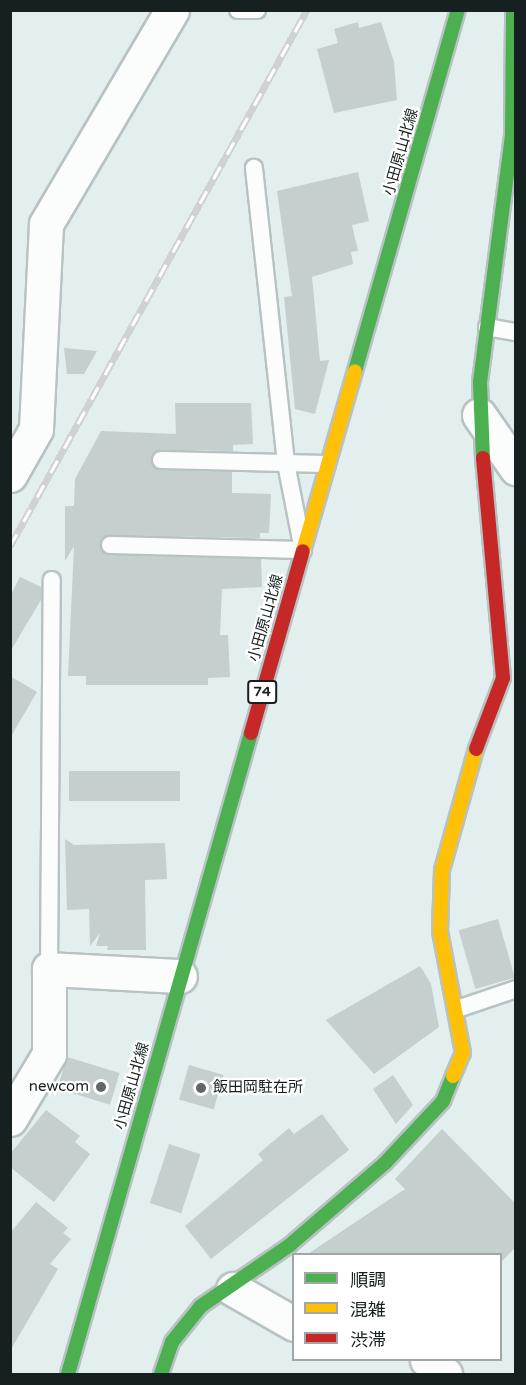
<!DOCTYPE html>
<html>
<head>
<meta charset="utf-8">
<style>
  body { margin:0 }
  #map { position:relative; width:526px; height:1385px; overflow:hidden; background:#e2efee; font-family:"Varela Round","Noto Sans JP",sans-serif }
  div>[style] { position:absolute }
  .building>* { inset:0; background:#c4cfce; transform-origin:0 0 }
  .roads { filter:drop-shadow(2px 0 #b8c2c2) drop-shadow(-2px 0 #b8c2c2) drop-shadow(0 2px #b8c2c2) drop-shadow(0 -2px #b8c2c2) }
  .lane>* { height:16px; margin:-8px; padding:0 8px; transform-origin:8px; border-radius:8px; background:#fbfdfc }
  .street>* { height:33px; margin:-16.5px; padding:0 16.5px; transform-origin:16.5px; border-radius:16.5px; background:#fbfdfc }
  .fast>* { height:14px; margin:-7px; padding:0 7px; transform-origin:7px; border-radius:7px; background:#4caf50 }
  .slow>* { height:14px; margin:-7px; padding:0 7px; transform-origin:7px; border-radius:7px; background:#ffc107 }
  .jam>* { height:14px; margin:-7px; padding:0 7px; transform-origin:7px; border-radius:7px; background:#c62828 }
  .rail>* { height:7px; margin-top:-3.5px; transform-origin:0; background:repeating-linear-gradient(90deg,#fff 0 14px,#ced2d2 0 28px); box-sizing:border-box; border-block:2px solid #ced2d2 }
  .dots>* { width:16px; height:16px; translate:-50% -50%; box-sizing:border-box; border:3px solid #fff; border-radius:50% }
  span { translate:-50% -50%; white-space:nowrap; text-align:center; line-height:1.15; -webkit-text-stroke:4.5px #fff; paint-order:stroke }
  .shield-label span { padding:2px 4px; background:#fff; border:2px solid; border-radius:4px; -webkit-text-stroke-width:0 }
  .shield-label { font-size:14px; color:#172020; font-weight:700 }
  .street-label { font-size:15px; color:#172020 }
  .poi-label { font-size:15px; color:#172020 }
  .right { translate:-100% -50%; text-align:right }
  .left { translate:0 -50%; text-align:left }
  .frame { position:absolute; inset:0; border:12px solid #172020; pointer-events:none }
  .legend { position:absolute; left:292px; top:1253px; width:210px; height:108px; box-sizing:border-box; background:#fff; border:2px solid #a2a6a6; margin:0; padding:8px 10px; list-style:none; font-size:18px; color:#172020 }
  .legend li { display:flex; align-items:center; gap:12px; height:30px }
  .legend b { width:30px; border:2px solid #a2a6a6 }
</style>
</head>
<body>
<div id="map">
  <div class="building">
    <div style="clip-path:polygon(358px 22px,359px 28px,381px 22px,394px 62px,397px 100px,334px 113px,317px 49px,338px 43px,334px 29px)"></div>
    <div style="clip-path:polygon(358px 172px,369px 221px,352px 225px,358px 251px,351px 252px,353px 264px,312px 277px,320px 361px,329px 360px,315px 414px,295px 409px,284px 297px,292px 296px,277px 191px)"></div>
    <div style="clip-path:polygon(64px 348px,97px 351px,84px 374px,67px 374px)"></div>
    <div style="clip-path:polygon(175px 403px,251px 403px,253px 444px,233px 445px,233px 451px,161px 450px,151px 460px,161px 470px,232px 472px,232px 493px,271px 494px,269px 533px,260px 533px,260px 538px,110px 535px,101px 539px,101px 549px,110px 555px,261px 559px,262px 587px,222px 589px,220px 635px,228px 635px,230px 677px,208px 678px,208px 685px,86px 685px,86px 676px,68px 676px,74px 546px,65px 561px,65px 506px,74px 506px,75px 479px,101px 431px,176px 434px)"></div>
    <div style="clip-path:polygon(20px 577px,41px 587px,41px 600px,10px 652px,10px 596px)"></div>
    <div style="clip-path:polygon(10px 676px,37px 692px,10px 738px)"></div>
    <div style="left:69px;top:771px;width:111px;height:30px"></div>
    <div style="clip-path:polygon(65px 839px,74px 845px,165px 843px,167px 879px,145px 880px,146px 950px,107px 950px,108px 946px,96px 946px,100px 933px,90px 946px,89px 909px,67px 910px)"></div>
    <div style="left:498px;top:919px;width:61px;height:41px;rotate:74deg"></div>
    <div style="clip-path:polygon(420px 966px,431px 984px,439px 1027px,374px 1074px,326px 1020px)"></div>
    <div style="left:67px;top:1057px;width:55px;height:33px;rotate:17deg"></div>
    <div style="left:189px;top:1065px;width:36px;height:36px;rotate:16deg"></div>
    <div style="clip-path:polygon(393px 1075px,413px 1105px,396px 1124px,373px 1089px)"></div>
    <div style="clip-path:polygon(46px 1110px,80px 1136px,75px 1142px,90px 1154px,54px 1202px,10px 1167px,10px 1154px)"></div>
    <div style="clip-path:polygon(322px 1114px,349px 1150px,211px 1259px,185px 1226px,263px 1160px,258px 1154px,289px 1128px,294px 1134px)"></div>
    <div style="clip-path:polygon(442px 1129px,516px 1204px,516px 1247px,502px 1261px,501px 1254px,308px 1254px,405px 1189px,395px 1179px)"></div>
    <div style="left:169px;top:1144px;width:33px;height:62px;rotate:18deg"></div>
    <div style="clip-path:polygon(36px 1202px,68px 1228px,63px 1233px,71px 1239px,50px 1264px,58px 1269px,10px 1351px,10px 1233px)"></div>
  </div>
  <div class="roads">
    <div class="lane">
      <div style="left:238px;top:10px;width:19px"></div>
      <div style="left:487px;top:327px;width:29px;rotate:10deg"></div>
      <div style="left:161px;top:460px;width:166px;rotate:1.4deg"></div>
      <div style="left:110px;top:545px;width:193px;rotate:1.5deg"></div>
      <div style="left:303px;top:550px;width:89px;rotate:-101.1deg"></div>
      <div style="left:286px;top:463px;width:297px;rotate:-96.2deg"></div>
      <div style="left:49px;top:969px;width:389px;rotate:-89.6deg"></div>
      <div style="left:457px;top:1009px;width:62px;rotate:-18.7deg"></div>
    </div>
    <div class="street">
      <div style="left:479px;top:415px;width:65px;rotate:55.1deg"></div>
      <div style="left:10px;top:475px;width:53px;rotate:-60.5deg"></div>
      <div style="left:36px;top:429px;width:205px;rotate:-87.2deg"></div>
      <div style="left:46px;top:224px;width:248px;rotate:-59.5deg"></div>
      <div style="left:10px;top:1119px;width:76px;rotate:-59deg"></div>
      <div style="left:49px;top:1054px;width:85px;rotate:-90deg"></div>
      <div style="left:49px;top:969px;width:131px;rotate:3.1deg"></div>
      <div style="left:233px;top:1289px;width:70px;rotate:29.8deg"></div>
      <div style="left:427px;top:1360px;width:23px;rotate:38deg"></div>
    </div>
    <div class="fast">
      <div style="left:355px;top:371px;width:375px;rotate:-74.1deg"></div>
      <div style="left:483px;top:458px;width:76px;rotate:-92.3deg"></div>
      <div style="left:480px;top:382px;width:248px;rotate:-82.6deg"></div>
      <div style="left:512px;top:136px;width:126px;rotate:-89.5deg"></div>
      <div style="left:68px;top:1374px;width:667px;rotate:-74.07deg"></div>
      <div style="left:161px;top:1374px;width:34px;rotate:-71deg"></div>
      <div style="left:172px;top:1342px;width:46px;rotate:-51.1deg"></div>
      <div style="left:201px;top:1306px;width:108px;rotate:-34.4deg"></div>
      <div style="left:290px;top:1245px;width:125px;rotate:-40.8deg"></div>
      <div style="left:385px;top:1163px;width:85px;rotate:-46.9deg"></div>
      <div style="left:443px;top:1101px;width:27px;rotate:-68deg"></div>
    </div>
    <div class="slow">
      <div style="left:303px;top:551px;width:187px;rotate:-73.9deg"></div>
      <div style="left:453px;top:1076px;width:25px;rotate:-67deg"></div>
      <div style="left:463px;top:1053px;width:124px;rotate:-100.7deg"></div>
      <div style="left:440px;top:931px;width:61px;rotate:-88.1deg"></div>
      <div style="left:442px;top:870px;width:126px;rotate:-74.3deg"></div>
    </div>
    <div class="jam">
      <div style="left:251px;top:733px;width:189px;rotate:-74.1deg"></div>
      <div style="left:476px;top:749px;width:76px;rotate:-69.2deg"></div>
      <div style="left:503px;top:678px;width:221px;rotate:-95.2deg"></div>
    </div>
  </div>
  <div class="rail">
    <div style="left:10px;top:546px;width:613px;rotate:-61.01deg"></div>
  </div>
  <div class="dots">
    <div style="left:101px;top:1087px;background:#5e6868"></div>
    <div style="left:201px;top:1088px;background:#5e6868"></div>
  </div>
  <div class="shield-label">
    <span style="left:262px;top:692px">74</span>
  </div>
  <div class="street-label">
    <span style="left:401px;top:152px;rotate:-74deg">小田原山北線</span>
    <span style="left:266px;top:618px;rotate:-74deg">小田原山北線</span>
    <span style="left:132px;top:1086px;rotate:-74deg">小田原山北線</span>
  </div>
  <div class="poi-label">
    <span class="right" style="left:89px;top:1087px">newcom</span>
    <span class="left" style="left:213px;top:1088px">飯田岡駐在所</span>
  </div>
  <div class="frame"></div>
  <ul class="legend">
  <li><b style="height:8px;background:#4caf50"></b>順調</li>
  <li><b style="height:8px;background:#ffc107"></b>混雑</li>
  <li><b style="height:8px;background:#c62828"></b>渋滞</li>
  </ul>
</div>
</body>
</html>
